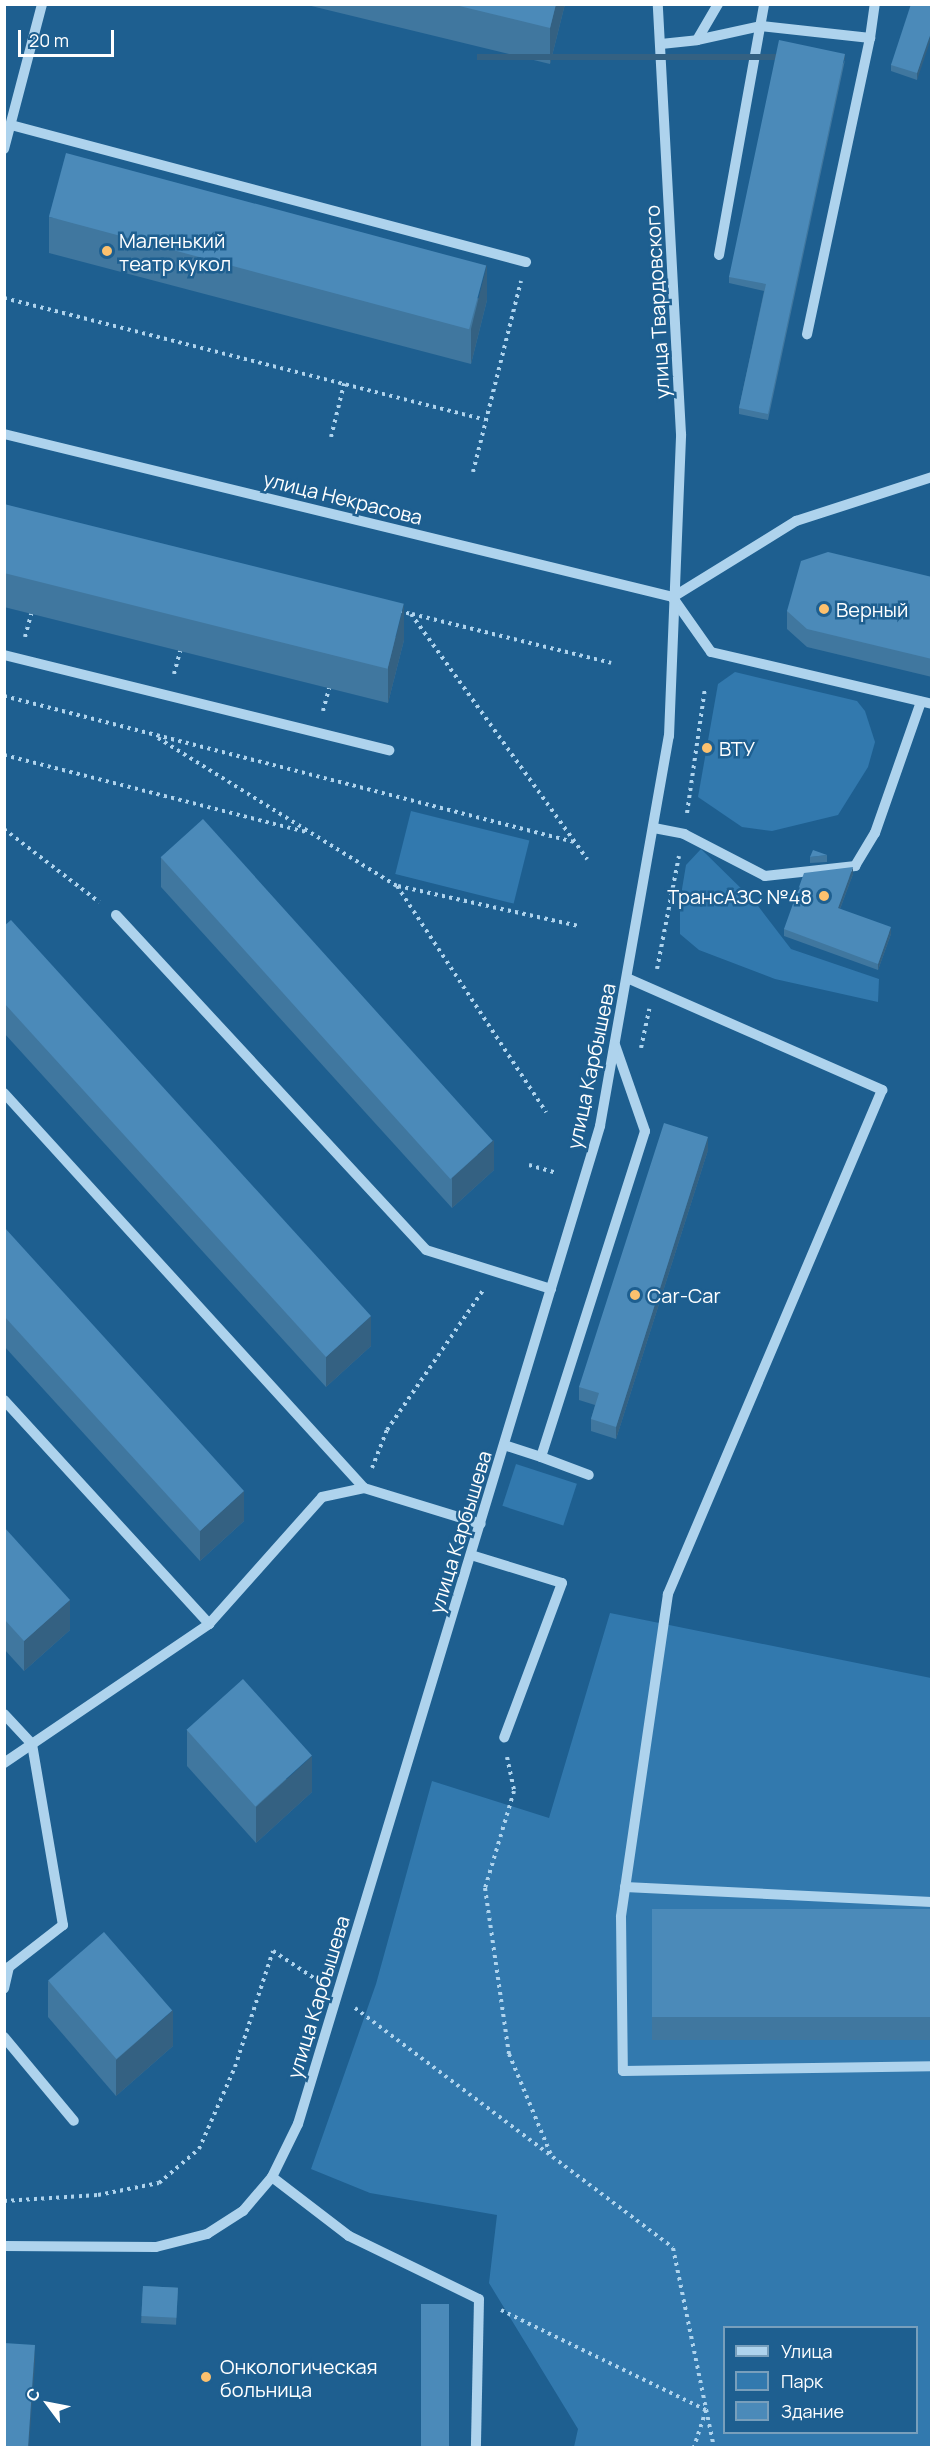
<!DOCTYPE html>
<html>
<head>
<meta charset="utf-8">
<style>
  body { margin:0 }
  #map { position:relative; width:936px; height:2452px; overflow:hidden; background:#1e5f90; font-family:Manrope,sans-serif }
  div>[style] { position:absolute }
  .green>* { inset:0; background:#3279ae; transform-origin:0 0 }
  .path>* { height:4px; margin-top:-2px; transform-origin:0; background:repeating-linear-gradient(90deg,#aed3ed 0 3px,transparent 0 7.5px) }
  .minor>* { height:10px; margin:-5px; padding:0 5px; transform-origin:5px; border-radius:5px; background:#aed3ed }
  .wall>* { inset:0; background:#40779f; transform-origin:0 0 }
  .shaded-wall>* { inset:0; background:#346182; transform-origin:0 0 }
  .building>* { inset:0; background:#4b8ab9; transform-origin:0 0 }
  .dots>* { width:16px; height:16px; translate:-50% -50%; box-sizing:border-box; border:3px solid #1e5f90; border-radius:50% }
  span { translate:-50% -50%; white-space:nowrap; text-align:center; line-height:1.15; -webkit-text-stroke:5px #1e5f90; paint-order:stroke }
  .poi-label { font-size:20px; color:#fff }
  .left { translate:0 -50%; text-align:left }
  .right { translate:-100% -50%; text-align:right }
  .street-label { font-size:20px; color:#fff }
  .frame { position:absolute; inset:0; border:6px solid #fff; pointer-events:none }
  .legend { position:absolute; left:723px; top:2326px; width:195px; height:108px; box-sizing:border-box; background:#1e5f90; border:2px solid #789fbc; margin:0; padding:8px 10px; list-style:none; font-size:18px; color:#fff }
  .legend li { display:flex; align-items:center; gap:12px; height:30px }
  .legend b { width:30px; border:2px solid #789fbc }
  .north { position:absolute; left:18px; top:2374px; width:60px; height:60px; -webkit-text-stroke:4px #1e5f90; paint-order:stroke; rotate:302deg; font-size:16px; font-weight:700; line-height:24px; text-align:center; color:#fff }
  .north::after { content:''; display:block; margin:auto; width:21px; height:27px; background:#fff; clip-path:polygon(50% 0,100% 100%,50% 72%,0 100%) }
  .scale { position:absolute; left:18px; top:30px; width:96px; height:27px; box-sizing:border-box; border:3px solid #fff; border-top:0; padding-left:8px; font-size:18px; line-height:21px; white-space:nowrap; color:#fff; -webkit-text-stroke:4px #1e5f90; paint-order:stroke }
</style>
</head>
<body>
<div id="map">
  <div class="green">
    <div style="clip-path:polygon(735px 672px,857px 701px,865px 711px,875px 742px,868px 767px,838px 815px,772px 831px,742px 827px,698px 797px,718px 684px)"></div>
    <div style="left:411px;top:811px;width:122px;height:65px;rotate:14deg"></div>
    <div style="clip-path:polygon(701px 849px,755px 902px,791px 949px,879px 979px,878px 1002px,775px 979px,699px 950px,680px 934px,680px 901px,686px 865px)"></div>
    <div style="left:516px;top:1464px;width:64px;height:44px;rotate:18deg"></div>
    <div style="clip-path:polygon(evenodd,610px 1613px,931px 1678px,931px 2447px,574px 2447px,578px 2429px,489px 2283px,497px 2215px,370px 2193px,311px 2169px,376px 1984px,432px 1781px,549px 1818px,610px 1613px,724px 2328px,916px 2328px,916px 2432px,724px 2432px,724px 2328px)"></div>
  </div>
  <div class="path">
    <div style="left:4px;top:298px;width:496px;rotate:14.2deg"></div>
    <div style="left:331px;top:437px;width:55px;rotate:-76.2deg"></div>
    <div style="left:473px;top:472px;width:197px;rotate:-75.9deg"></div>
    <div style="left:399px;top:611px;width:12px;rotate:14deg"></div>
    <div style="left:411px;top:614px;width:302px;rotate:54.3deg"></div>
    <div style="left:412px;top:614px;width:205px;rotate:13.8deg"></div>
    <div style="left:25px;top:637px;width:24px;rotate:-75deg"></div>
    <div style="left:174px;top:674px;width:24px;rotate:-75deg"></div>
    <div style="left:4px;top:696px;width:588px;rotate:14.37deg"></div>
    <div style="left:323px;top:711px;width:24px;rotate:-75deg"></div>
    <div style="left:158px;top:738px;width:281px;rotate:31.8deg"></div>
    <div style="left:397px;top:886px;width:271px;rotate:56.6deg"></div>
    <div style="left:4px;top:755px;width:312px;rotate:14.3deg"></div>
    <div style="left:687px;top:813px;width:126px;rotate:-81.8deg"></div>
    <div style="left:4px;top:829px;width:120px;rotate:37.5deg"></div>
    <div style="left:398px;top:886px;width:184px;rotate:12.5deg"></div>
    <div style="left:657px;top:969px;width:115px;rotate:-79deg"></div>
    <div style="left:641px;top:1048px;width:40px;rotate:-78deg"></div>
    <div style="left:529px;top:1165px;width:29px;rotate:16deg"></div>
    <div style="left:372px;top:1468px;width:41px;rotate:-68.5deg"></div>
    <div style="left:387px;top:1430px;width:171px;rotate:-55.5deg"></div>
    <div style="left:507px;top:1757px;width:35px;rotate:78deg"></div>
    <div style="left:514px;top:1791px;width:101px;rotate:106.6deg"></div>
    <div style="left:485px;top:1888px;width:168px;rotate:81.8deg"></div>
    <div style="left:509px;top:2054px;width:109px;rotate:67.4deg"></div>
    <div style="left:355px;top:2008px;width:398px;rotate:37deg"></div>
    <div style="left:673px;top:2248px;width:204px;rotate:78.4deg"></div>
    <div style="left:4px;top:2201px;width:94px;rotate:-3.7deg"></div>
    <div style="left:98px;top:2195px;width:62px;rotate:-11.1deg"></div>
    <div style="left:159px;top:2183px;width:52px;rotate:-40.4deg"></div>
    <div style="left:199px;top:2149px;width:90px;rotate:-66.3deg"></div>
    <div style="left:235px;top:2067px;width:122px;rotate:-71.9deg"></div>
    <div style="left:273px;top:1951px;width:56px;rotate:33.4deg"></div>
    <div style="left:501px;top:2310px;width:228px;rotate:26deg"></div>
    <div style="left:706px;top:2410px;width:40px;rotate:108deg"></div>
  </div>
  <div class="minor">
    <div style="left:870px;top:38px;width:34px;rotate:-82deg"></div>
    <div style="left:697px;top:40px;width:66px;rotate:-12.3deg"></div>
    <div style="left:761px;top:26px;width:110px;rotate:6.3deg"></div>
    <div style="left:870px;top:38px;width:303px;rotate:102deg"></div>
    <div style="left:661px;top:44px;width:36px;rotate:-6deg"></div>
    <div style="left:697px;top:40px;width:42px;rotate:-59.7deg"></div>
    <div style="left:11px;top:125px;width:533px;rotate:14.9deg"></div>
    <div style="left:4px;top:149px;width:150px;rotate:-75.3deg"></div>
    <div style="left:719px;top:255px;width:255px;rotate:-79.8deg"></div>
    <div style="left:4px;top:434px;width:689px;rotate:13.69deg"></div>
    <div style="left:673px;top:597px;width:145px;rotate:-31.7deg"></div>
    <div style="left:796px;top:521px;width:143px;rotate:-17.9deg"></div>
    <div style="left:673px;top:598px;width:66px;rotate:54.9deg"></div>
    <div style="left:711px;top:652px;width:227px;rotate:13.2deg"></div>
    <div style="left:4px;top:655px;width:397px;rotate:13.9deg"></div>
    <div style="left:654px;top:828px;width:31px;rotate:11deg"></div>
    <div style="left:684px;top:834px;width:91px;rotate:27.4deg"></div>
    <div style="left:765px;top:876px;width:91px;rotate:-6.3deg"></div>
    <div style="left:855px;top:866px;width:39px;rotate:-59deg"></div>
    <div style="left:875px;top:833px;width:139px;rotate:-70.7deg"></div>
    <div style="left:116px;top:915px;width:456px;rotate:47.2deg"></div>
    <div style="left:426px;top:1250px;width:131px;rotate:17.3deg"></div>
    <div style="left:627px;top:978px;width:279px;rotate:23.7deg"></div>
    <div style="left:882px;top:1090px;width:548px;rotate:113.01deg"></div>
    <div style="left:668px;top:1594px;width:326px;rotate:98.3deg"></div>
    <div style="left:621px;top:1917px;width:154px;rotate:89.3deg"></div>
    <div style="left:623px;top:2071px;width:309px;rotate:-0.9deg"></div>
    <div style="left:4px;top:1093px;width:534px;rotate:47.65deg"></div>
    <div style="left:364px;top:1488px;width:122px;rotate:17.1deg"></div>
    <div style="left:4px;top:1400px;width:304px;rotate:47.5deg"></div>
    <div style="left:504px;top:1445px;width:39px;rotate:18deg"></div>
    <div style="left:541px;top:1457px;width:342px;rotate:-72.3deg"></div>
    <div style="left:645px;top:1131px;width:91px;rotate:-109.2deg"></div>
    <div style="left:541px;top:1457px;width:51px;rotate:20.6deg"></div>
    <div style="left:471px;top:1555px;width:95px;rotate:17.1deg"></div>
    <div style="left:562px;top:1583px;width:165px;rotate:110.5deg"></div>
    <div style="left:4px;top:1714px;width:41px;rotate:47deg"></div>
    <div style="left:32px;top:1744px;width:184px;rotate:80.3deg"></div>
    <div style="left:63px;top:1925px;width:68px;rotate:142.1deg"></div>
    <div style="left:9px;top:1967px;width:22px;rotate:103deg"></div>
    <div style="left:4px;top:1763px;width:248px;rotate:-34.1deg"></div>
    <div style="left:209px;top:1624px;width:170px;rotate:-48.3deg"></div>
    <div style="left:322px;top:1497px;width:43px;rotate:-12.1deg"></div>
    <div style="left:625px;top:1887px;width:307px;rotate:2.8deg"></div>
    <div style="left:4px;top:2037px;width:109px;rotate:50.2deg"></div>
    <div style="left:272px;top:2177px;width:97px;rotate:37.5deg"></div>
    <div style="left:349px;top:2236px;width:144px;rotate:25.9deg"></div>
    <div style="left:479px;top:2299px;width:149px;rotate:91.2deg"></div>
    <div style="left:4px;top:2246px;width:152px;rotate:0.4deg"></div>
    <div style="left:156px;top:2247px;width:53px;rotate:-14.3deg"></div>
    <div style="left:207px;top:2234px;width:43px;rotate:-32.6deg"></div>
    <div style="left:243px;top:2211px;width:45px;rotate:-49.5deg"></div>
    <div style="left:272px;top:2177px;width:59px;rotate:-63.9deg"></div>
    <div style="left:298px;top:2124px;width:1043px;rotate:-73.16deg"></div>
    <div style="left:600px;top:1126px;width:396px;rotate:-80deg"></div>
    <div style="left:669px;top:736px;width:302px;rotate:-87.7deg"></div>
    <div style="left:681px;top:434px;width:431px;rotate:-93.1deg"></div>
  </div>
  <div class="wall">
    <div style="clip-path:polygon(303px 4px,565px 4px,550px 64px)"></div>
    <div style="clip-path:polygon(932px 4px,917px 80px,891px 71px,891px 65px)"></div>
    <div style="clip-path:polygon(845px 60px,768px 420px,739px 414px,739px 408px,764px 291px,729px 283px,729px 277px)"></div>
    <div style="clip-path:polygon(49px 217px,487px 300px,471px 364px,49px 253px)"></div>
    <div style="clip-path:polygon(4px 504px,404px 640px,388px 703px,4px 607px)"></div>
    <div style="clip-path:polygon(932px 577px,932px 677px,807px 647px,787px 629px,787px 611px)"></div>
    <div style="clip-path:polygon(827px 855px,827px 862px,810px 863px,810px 857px)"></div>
    <div style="clip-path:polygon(161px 857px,494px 1170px,452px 1208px,161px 887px)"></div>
    <div style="clip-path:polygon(853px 874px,840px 909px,891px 934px,878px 970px,784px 936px,784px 929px)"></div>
    <div style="clip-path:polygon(4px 926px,371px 1346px,326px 1387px,4px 1033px)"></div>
    <div style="clip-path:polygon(708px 1150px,616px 1439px,591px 1431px,591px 1419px,595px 1405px,579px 1400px,579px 1387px)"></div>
    <div style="clip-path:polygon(4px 1227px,244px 1521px,200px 1561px,4px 1346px)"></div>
    <div style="clip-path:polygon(4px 1527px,70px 1630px,24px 1671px,4px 1649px)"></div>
    <div style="clip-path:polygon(187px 1730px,312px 1792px,256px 1843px,187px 1766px)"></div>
    <div style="left:932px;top:1909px;width:131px;height:280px;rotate:90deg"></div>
    <div style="clip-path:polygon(48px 1981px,173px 2046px,116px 2096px,48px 2017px)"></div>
    <div style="left:143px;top:2286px;width:35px;height:37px;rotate:3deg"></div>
  </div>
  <div class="shaded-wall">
    <div style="clip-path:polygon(556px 4px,565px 4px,550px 64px,550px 28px)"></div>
    <div style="clip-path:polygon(932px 30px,932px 36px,917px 80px,917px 73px)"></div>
    <div style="left:845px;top:54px;width:6px;height:368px;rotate:90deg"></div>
    <div style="clip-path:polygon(487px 264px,487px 300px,471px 364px,471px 329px)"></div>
    <div style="clip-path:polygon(404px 604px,404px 640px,388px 703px,388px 667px)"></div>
    <div style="clip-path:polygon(853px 867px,853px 874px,838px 914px,838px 908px)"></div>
    <div style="clip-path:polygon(891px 927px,891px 934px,878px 970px,878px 964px)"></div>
    <div style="clip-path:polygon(708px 1137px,708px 1150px,616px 1439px,616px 1427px)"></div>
    <div style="clip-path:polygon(494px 1140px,494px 1170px,452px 1208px,452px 1178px)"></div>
    <div style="clip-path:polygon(371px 1316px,371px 1346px,326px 1387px,326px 1357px)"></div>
    <div style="clip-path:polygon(244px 1491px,244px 1521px,200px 1561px,200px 1531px)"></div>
    <div style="clip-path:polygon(70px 1600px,70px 1630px,24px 1671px,24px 1641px)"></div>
    <div style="clip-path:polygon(312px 1756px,312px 1792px,256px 1843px,256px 1807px)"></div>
    <div style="clip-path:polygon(173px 2010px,173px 2046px,116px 2096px,116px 2060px)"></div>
    <div style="clip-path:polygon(35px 2345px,35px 2363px,29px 2448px,28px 2448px)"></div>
  </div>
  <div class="building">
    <div style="clip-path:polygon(451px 4px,556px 4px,550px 28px)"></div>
    <div style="clip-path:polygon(911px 4px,932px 4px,932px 30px,917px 73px,891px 65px)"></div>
    <div style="clip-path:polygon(779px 40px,845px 54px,768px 414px,739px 408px,766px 284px,729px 277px)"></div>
    <div style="left:66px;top:153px;width:435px;height:66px;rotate:15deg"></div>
    <div style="left:4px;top:504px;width:412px;height:67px;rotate:14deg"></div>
    <div style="clip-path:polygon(828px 552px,932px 577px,932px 659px,807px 629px,787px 611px,801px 561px)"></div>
    <div style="left:203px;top:819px;width:433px;height:57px;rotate:48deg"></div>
    <div style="clip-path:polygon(813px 850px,827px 855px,810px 857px)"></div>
    <div style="clip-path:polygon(853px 867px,838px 908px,891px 927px,878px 964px,784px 929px,804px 873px)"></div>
    <div style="clip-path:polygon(11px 920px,371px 1316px,326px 1357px,4px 1003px,4px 926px)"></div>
    <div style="clip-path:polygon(664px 1123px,708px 1137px,616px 1427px,591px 1419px,599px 1393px,579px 1387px)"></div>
    <div style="clip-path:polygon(4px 1227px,244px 1491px,200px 1531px,4px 1316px)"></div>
    <div style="clip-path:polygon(4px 1527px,70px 1600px,24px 1641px,4px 1619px)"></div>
    <div style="left:243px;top:1679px;width:103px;height:76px;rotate:48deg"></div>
    <div style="left:932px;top:1909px;width:108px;height:280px;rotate:90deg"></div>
    <div style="left:104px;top:1932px;width:104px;height:74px;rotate:49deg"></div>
    <div style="left:143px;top:2286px;width:35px;height:30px;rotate:3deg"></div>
    <div style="left:421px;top:2304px;width:28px;height:144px"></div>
    <div style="clip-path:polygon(4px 2343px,35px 2345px,28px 2448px,4px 2448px)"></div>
  </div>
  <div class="dots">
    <div style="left:107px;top:251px;background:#fcc16e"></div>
    <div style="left:824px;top:609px;background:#fcc16e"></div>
    <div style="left:707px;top:748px;background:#fcc16e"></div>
    <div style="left:824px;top:896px;background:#fcc16e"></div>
    <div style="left:635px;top:1295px;background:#fcc16e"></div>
    <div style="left:206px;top:2377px;background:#fcc16e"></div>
  </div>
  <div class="poi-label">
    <span class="left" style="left:119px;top:252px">Маленький<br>театр кукол</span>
    <span class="left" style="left:836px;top:609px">Верный</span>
    <span class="left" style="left:719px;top:748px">ВТУ</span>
    <span class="right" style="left:812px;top:896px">ТрансАЗС №48</span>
    <span class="left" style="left:647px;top:1295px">Car-Car</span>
    <span class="left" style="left:220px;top:2378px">Онкологическая<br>больница</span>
  </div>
  <div class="street-label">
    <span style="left:657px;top:302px;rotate:-93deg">улица Твардовского</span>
    <span style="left:343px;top:498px;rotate:14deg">улица Некрасова</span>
    <span style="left:591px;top:1066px;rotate:-78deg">улица Карбышева</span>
    <span style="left:460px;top:1532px;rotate:-73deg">улица Карбышева</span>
    <span style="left:318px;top:1997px;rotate:-73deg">улица Карбышева</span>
  </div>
  <div class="frame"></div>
  <ul class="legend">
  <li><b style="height:8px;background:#aed3ed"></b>Улица</li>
  <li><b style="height:16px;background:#3279ae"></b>Парк</li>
  <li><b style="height:16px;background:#4b8ab9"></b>Здание</li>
  </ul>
  <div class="north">С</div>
  <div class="scale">20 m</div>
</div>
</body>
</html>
